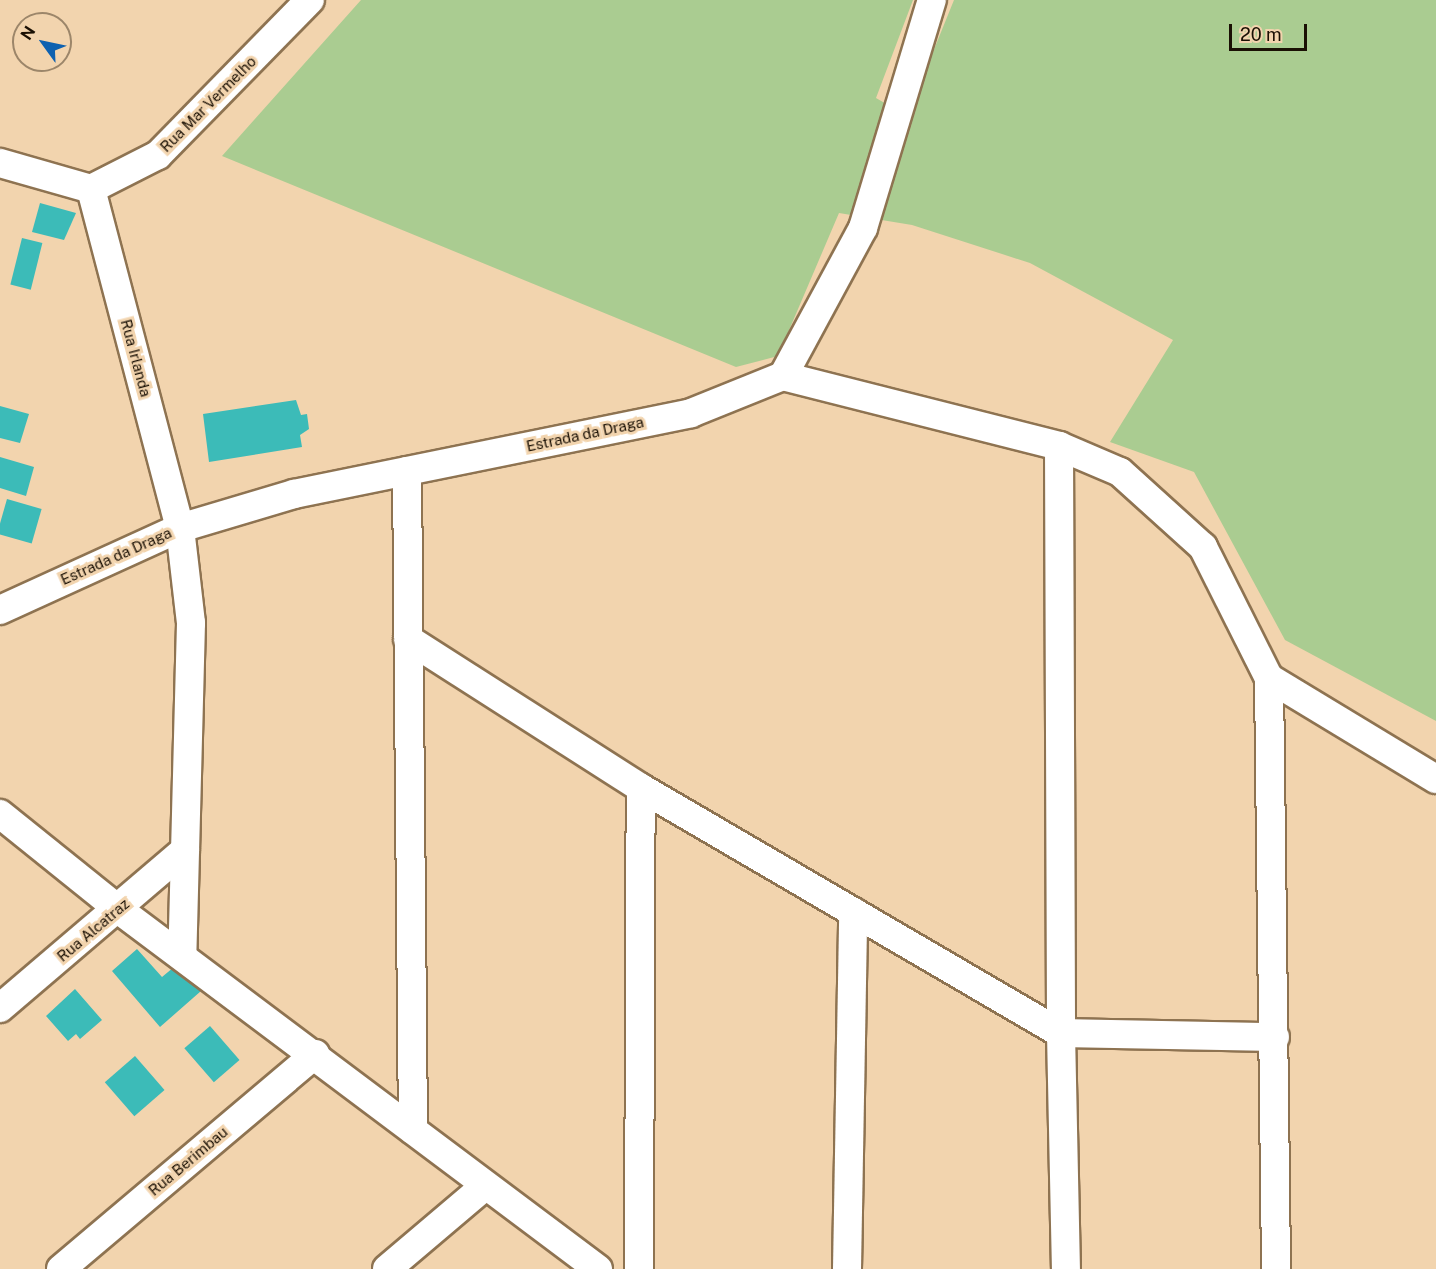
<!DOCTYPE html>
<html>
<head>
<meta charset="utf-8">
<style>
  body { margin:0 }
  #map { position:relative; width:1436px; height:1269px; overflow:hidden; background:#f2d4ae; font-family:"Public Sans",sans-serif }
  div>[style] { position:absolute }
  .green>* { inset:0; background:#aacc91 }
  .building>* { inset:0; background:#3cbbb8; transform-origin:0 0 }
  .roads { filter:drop-shadow(2px 0 #8e7351) drop-shadow(-2px 0 #8e7351) drop-shadow(0 2px #8e7351) drop-shadow(0 -2px #8e7351) }
  .minor>* { height:28px; margin:-14px; padding:0 14px; transform-origin:14px; border-radius:14px; background:#fff }
  span { translate:-50% -50%; white-space:nowrap; text-align:center; line-height:1.15; -webkit-text-stroke:6px #f2d4ae; paint-order:stroke }
  .street-label { font-size:15px; color:#1a1004 }
  .north { position:absolute; left:12px; top:12px; width:60px; height:60px; box-sizing:border-box; background:#f2d4ae; border:2px solid #9c866a; border-radius:50%; rotate:303deg; font-size:16px; font-weight:700; line-height:24px; text-align:center; color:#1a1004 }
  .north::after { content:''; display:block; margin:auto; width:21px; height:27px; background:#0e61b0; clip-path:polygon(50% 0,100% 100%,50% 72%,0 100%) }
  .scale { position:absolute; left:1229px; top:24px; width:78px; height:27px; box-sizing:border-box; border:3px solid #1a1004; border-top:0; padding-left:8px; font-size:18px; line-height:21px; white-space:nowrap; color:#1a1004; -webkit-text-stroke:4px #f2d4ae; paint-order:stroke }
</style>
</head>
<body>
<div id="map">
  <div class="green">
    <div style="clip-path:polygon(361px 0,913px 0,876px 98px,907px 116px,954px 0,1436px 0,1436px 721px,1285px 640px,1194px 472px,1110px 442px,1173px 340px,1030px 263px,912px 225px,839px 213px,778px 356px,736px 367px,222px 156px)"></div>
  </div>
  <div class="building">
    <div style="clip-path:polygon(40px 203px,76px 213px,64px 240px,32px 232px)"></div>
    <div style="left:22px;top:238px;width:21px;height:48px;rotate:14deg"></div>
    <div style="clip-path:polygon(296px 400px,301px 415px,307px 414px,309px 429px,300px 435px,302px 447px,209px 462px,203px 414px)"></div>
    <div style="clip-path:polygon(0 406px,29px 414px,20px 443px,0 438px)"></div>
    <div style="clip-path:polygon(0 457px,34px 467px,26px 496px,0 488px)"></div>
    <div style="left:7px;top:499px;width:36px;height:36px;rotate:16deg"></div>
    <div style="clip-path:polygon(137px 949px,162px 977px,174px 967px,201px 991px,160px 1027px,112px 971px)"></div>
    <div style="clip-path:polygon(75px 989px,102px 1020px,80px 1039px,76px 1034px,68px 1041px,46px 1016px)"></div>
    <div style="left:210px;top:1026px;width:45px;height:34px;rotate:49deg"></div>
    <div style="left:135px;top:1056px;width:45px;height:40px;rotate:49deg"></div>
  </div>
  <div class="roads">
    <div class="minor">
      <div style="left:0;top:163px;width:95px;rotate:15.9deg"></div>
      <div style="left:91px;top:189px;width:350px;rotate:75.3deg"></div>
      <div style="left:180px;top:528px;width:96px;rotate:83.4deg"></div>
      <div style="left:191px;top:623px;width:333px;rotate:91.5deg"></div>
      <div style="left:91px;top:189px;width:75px;rotate:-26.9deg"></div>
      <div style="left:158px;top:155px;width:217px;rotate:-45.6deg"></div>
      <div style="left:783px;top:376px;width:285px;rotate:14.2deg"></div>
      <div style="left:1059px;top:446px;width:66px;rotate:23.1deg"></div>
      <div style="left:1120px;top:472px;width:112px;rotate:42.1deg"></div>
      <div style="left:1203px;top:547px;width:147px;rotate:63.3deg"></div>
      <div style="left:1269px;top:678px;width:195px;rotate:31.2deg"></div>
      <div style="left:1059px;top:446px;width:587px;rotate:89.8deg"></div>
      <div style="left:1061px;top:1033px;width:236px;rotate:88.8deg"></div>
      <div style="left:407px;top:471px;width:659px;rotate:89.48deg"></div>
      <div style="left:0;top:610px;width:198px;rotate:-24.5deg"></div>
      <div style="left:180px;top:528px;width:119px;rotate:-16.6deg"></div>
      <div style="left:294px;top:494px;width:405px;rotate:-11.5deg"></div>
      <div style="left:691px;top:413px;width:99px;rotate:-21.9deg"></div>
      <div style="left:783px;top:376px;width:168px;rotate:-61.6deg"></div>
      <div style="left:863px;top:228px;width:238px;rotate:-73.2deg"></div>
      <div style="left:408px;top:639px;width:277px;rotate:32.6deg"></div>
      <div style="left:641px;top:788px;width:486px;rotate:30.3deg"></div>
      <div style="left:1061px;top:1033px;width:214px;rotate:1.1deg"></div>
      <div style="left:1269px;top:678px;width:591px;rotate:89.32deg"></div>
      <div style="left:0;top:814px;width:151px;rotate:38.8deg"></div>
      <div style="left:118px;top:909px;width:600px;rotate:36.87deg"></div>
      <div style="left:0;top:1008px;width:243px;rotate:-40.5deg"></div>
      <div style="left:61px;top:1269px;width:333px;rotate:-40.2deg"></div>
      <div style="left:387px;top:1269px;width:128px;rotate:-40.3deg"></div>
      <div style="left:639px;top:1269px;width:481px;rotate:-89.8deg"></div>
      <div style="left:847px;top:1269px;width:357px;rotate:-89deg"></div>
    </div>
  </div>
  <div class="street-label">
    <span style="left:208px;top:104px;rotate:-45deg">Rua Mar Vermelho</span>
    <span style="left:136px;top:358px;rotate:75deg">Rua Irlanda</span>
    <span style="left:585px;top:434px;rotate:-12deg">Estrada da Draga</span>
    <span style="left:116px;top:556px;rotate:-24deg">Estrada da Draga</span>
    <span style="left:93px;top:930px;rotate:-40deg">Rua Alcatraz</span>
    <span style="left:188px;top:1161px;rotate:-40deg">Rua Berimbau</span>
  </div>
  <div class="north">N</div>
  <div class="scale">20 m</div>
</div>
</body>
</html>
